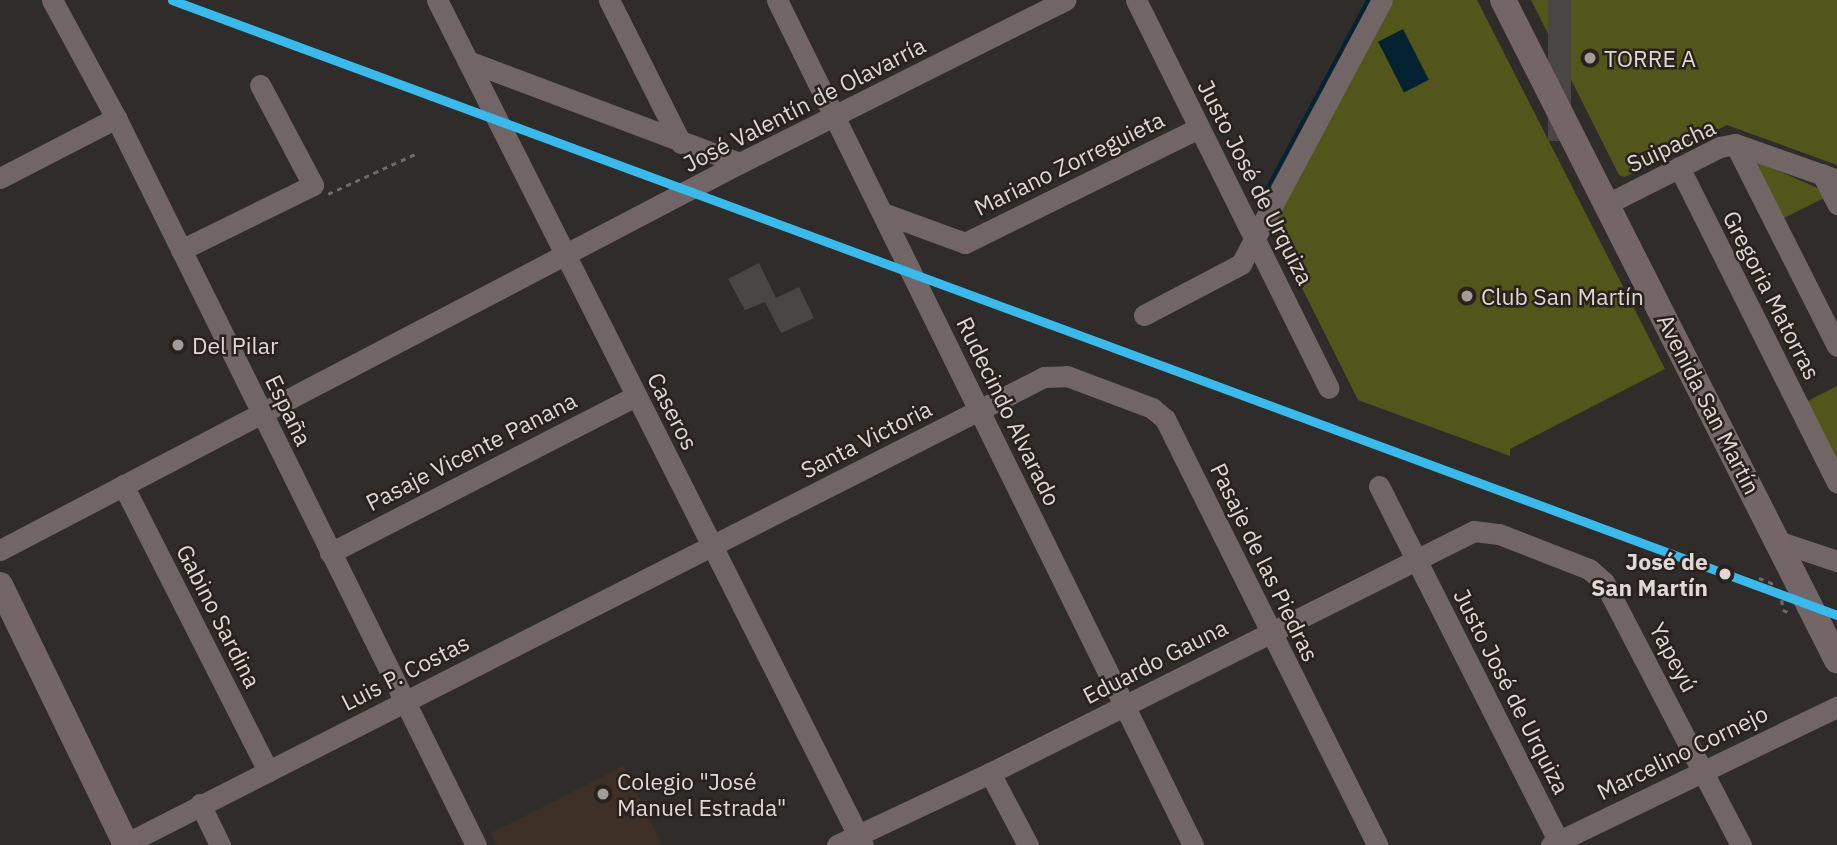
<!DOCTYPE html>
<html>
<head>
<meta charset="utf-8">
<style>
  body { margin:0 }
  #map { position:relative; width:1837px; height:845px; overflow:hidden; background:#302c2a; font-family:"IBM Plex Sans",sans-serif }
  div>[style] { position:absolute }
  .education>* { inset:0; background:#3f3027 }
  .green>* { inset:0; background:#52561a }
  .water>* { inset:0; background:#042232; transform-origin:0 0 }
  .building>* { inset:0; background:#4a4644; transform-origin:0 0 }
  .path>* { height:2.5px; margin-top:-1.25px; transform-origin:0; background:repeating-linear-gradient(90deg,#716868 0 5px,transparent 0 10px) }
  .minor>* { height:21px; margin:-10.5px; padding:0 10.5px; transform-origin:10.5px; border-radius:10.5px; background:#726566 }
  .major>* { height:26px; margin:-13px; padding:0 13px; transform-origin:13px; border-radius:13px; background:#746566 }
  .rail-1>* { height:9px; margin:-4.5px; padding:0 4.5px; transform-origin:4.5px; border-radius:4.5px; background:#37bbed }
  .dots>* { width:19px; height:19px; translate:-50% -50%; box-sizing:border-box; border:4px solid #2a211c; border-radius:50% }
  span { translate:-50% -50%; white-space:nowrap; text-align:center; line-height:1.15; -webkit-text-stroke:5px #2a211c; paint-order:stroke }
  .poi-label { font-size:23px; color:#dfd9d5 }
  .left { translate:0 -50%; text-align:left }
  .street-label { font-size:23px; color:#dfd9d5 }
  .stop-label { font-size:23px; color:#dfd9d5; font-weight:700 }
  .right { translate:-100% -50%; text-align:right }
</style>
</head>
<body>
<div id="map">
  <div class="education">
    <div style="clip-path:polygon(624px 766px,662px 845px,497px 845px,491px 833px)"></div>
  </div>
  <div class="green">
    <div style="clip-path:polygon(1388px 0,1477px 0,1665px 369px,1510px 449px,1510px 456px,1358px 400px,1270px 224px)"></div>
    <div style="clip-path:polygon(1531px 0,1837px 0,1837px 165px,1727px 125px,1625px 177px,1619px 175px)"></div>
    <div style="clip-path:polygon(1754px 160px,1822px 190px,1826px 197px,1780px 220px)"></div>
    <div style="clip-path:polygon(1837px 386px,1837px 469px,1804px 403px)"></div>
  </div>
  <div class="water">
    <div style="clip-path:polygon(1366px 0,1371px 0,1263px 200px,1260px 198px)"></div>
    <div style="left:1403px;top:29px;width:57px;height:28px;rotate:63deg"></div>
  </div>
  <div class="building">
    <div style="left:1548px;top:0;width:23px;height:141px"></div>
    <div style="clip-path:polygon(759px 263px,776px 298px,799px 287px,814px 318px,781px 333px,765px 302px,745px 310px,728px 279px)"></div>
  </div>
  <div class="path">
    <div style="left:328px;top:194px;width:98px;rotate:-24.7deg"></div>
    <div style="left:1759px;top:578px;width:16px;rotate:22deg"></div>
    <div style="left:1782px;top:600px;width:10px;rotate:84deg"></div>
    <div style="left:1783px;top:610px;width:8px;rotate:23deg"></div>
  </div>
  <div class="minor">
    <div style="left:52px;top:0;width:134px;rotate:61.5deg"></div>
    <div style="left:116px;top:118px;width:811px;rotate:63.66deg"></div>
    <div style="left:437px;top:0;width:946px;rotate:63.25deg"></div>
    <div style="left:609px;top:0;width:160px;rotate:63.3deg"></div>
    <div style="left:777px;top:0;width:942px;rotate:63.79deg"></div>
    <div style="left:1136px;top:0;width:433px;rotate:63.6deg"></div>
    <div style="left:468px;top:61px;width:290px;rotate:20.6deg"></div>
    <div style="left:1735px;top:144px;width:226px;rotate:63.2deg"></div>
    <div style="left:1679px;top:167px;width:353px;rotate:63.4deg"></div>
    <div style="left:1822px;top:174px;width:34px;rotate:63deg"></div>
    <div style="left:0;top:178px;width:131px;rotate:-27.3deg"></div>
    <div style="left:1607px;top:204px;width:127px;rotate:-26.8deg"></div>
    <div style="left:1720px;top:147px;width:15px;rotate:-11deg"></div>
    <div style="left:1735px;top:144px;width:108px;rotate:19.4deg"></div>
    <div style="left:883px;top:213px;width:87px;rotate:20.1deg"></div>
    <div style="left:965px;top:243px;width:261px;rotate:-26.2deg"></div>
    <div style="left:181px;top:250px;width:147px;rotate:-26.2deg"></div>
    <div style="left:313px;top:185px;width:113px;rotate:-117.9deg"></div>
    <div style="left:1144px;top:315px;width:110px;rotate:-27.7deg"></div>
    <div style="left:1241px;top:264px;width:299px;rotate:-61.9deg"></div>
    <div style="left:123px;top:485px;width:321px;rotate:63.1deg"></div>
    <div style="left:1379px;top:486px;width:402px;rotate:63.2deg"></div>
    <div style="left:1780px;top:542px;width:60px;rotate:18.4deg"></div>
    <div style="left:0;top:550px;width:835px;rotate:-27.61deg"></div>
    <div style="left:740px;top:163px;width:364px;rotate:-26.6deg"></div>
    <div style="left:330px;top:553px;width:343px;rotate:-27.2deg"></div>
    <div style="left:990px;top:773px;width:81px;rotate:62.2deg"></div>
    <div style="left:200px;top:804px;width:46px;rotate:64deg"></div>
    <div style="left:123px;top:845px;width:1033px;rotate:-26.94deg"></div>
    <div style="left:1044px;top:377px;width:23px;rotate:-2deg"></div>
    <div style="left:1067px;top:376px;width:91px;rotate:20.6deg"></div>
    <div style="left:1152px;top:408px;width:17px;rotate:40deg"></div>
    <div style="left:1165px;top:419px;width:476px;rotate:63.5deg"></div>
    <div style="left:837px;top:845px;width:169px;rotate:-25.2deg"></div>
    <div style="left:990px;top:773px;width:541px;rotate:-26.57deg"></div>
    <div style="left:1474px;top:531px;width:25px;rotate:7deg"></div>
    <div style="left:1499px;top:534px;width:97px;rotate:21.3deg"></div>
    <div style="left:1589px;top:569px;width:20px;rotate:41deg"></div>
    <div style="left:1604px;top:582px;width:297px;rotate:62.5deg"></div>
    <div style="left:1551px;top:845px;width:318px;rotate:-25.8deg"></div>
  </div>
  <div class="major">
    <div style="left:1503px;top:0;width:740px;rotate:63.16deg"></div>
    <div style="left:0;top:585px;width:289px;rotate:64.1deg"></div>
  </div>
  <div class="rail-1">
    <div style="left:172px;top:0;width:1775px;rotate:20.27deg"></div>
  </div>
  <div class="dots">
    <div style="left:1590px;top:58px;background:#a29c99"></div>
    <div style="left:1467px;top:296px;background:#a29c99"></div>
    <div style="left:178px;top:345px;background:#a29c99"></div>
    <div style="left:1725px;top:574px;background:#dfd9d5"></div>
    <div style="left:603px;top:794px;background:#a29c99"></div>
  </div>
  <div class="poi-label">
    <span class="left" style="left:1604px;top:58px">TORRE A</span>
    <span class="left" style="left:1481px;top:296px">Club San Martín</span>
    <span class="left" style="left:192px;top:345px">Del Pilar</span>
    <span class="left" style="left:617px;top:794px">Colegio "José<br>Manuel Estrada"</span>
  </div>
  <div class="street-label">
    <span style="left:804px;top:104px;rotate:-27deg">José Valentín de Olavarría</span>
    <span style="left:1671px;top:145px;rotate:-25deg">Suipacha</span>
    <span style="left:1069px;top:163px;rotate:-26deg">Mariano Zorreguieta</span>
    <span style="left:1256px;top:182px;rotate:63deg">Justo José de Urquiza</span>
    <span style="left:1772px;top:295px;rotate:63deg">Gregoria Matorras</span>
    <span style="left:1709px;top:404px;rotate:63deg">Avenida San Martín</span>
    <span style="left:289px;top:410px;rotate:64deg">España</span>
    <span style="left:673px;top:411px;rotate:63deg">Caseros</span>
    <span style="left:1009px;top:411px;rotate:64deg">Rudecindo Alvarado</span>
    <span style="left:866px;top:439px;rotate:-27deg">Santa Victoria</span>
    <span style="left:471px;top:451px;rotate:-27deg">Pasaje Vicente Panana</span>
    <span style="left:1265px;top:562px;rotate:64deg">Pasaje de las Piedras</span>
    <span style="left:219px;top:616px;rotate:63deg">Gabino Sardina</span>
    <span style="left:1674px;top:657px;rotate:62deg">Yapeyú</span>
    <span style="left:1155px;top:661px;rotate:-27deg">Eduardo Gauna</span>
    <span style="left:405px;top:672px;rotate:-27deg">Luis P. Costas</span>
    <span style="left:1512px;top:691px;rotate:63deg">Justo José de Urquiza</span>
    <span style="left:1682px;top:752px;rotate:-26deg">Marcelino Cornejo</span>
  </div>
  <div class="stop-label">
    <span class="right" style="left:1708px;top:574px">José de<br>San Martín</span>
  </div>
</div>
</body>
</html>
